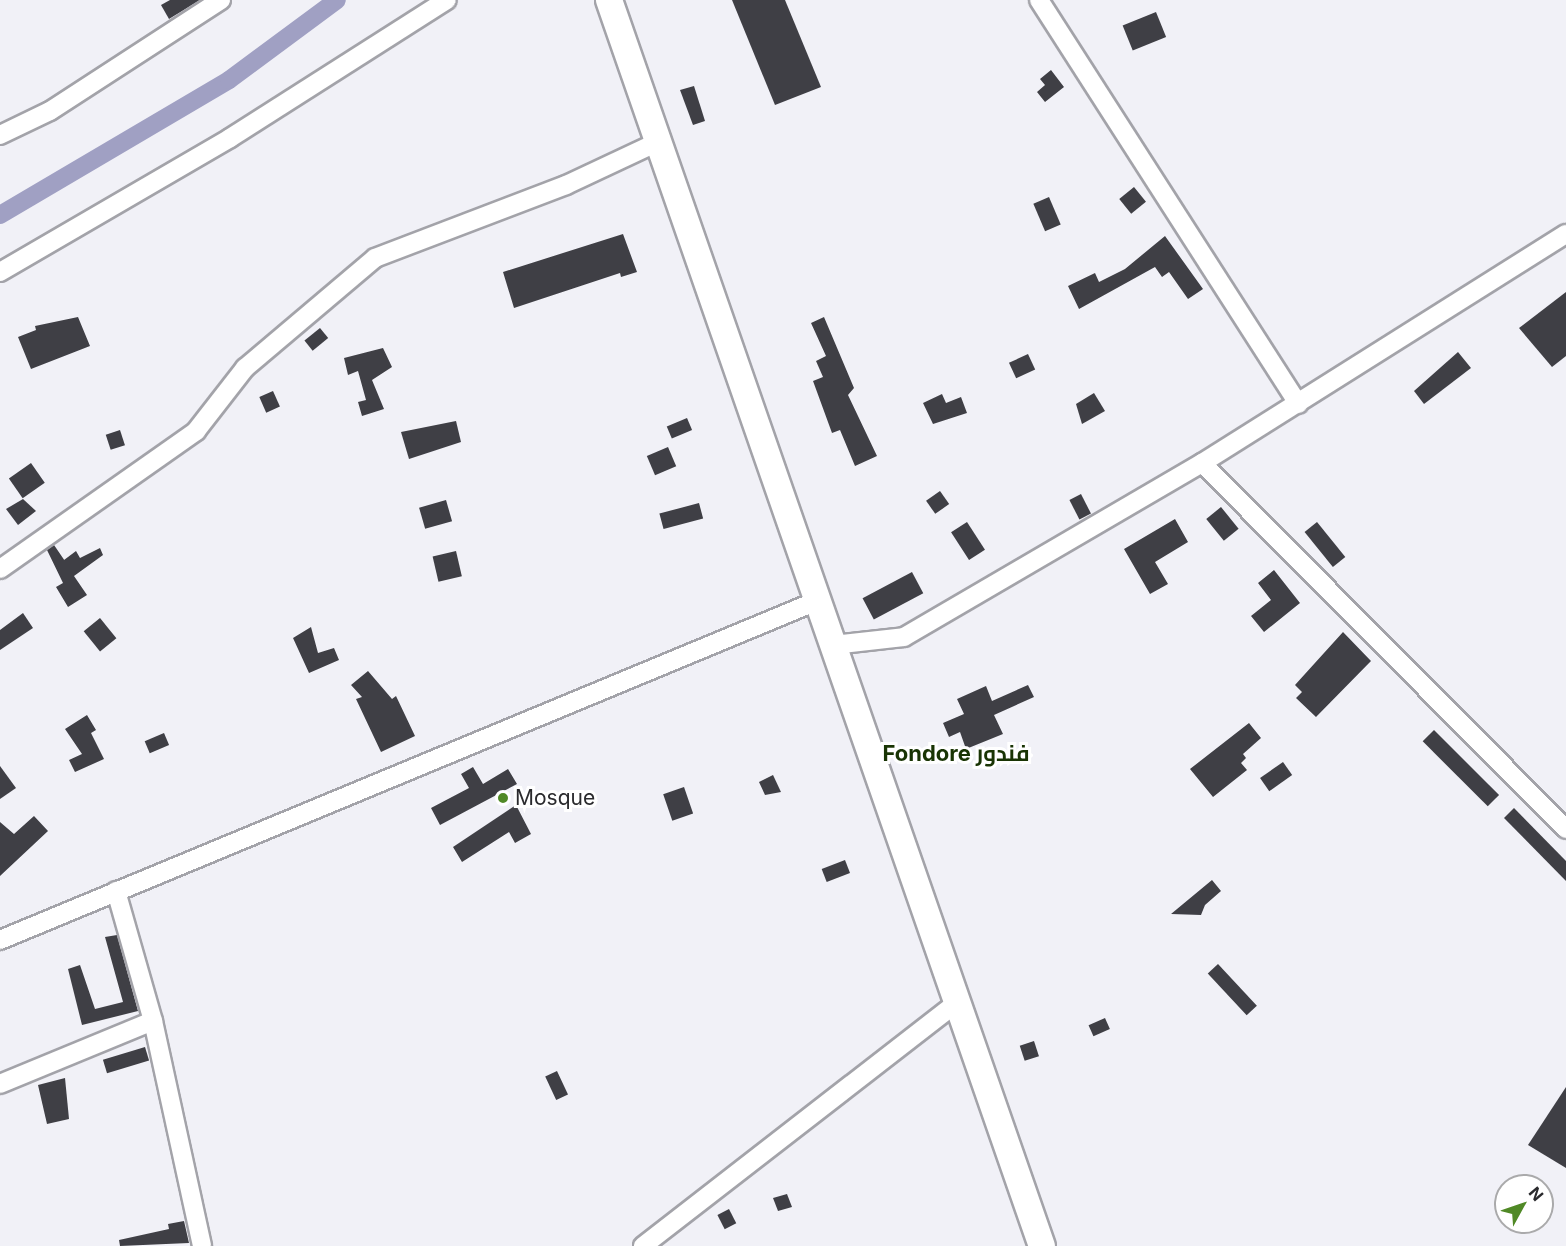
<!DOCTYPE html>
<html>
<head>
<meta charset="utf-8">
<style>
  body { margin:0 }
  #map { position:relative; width:1566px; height:1246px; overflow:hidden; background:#f1f1f7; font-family:Inter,Cairo,sans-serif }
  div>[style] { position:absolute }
  .canal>* { height:18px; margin:-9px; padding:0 9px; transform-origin:9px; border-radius:9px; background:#a0a0c3 }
  .building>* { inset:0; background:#3f3f45; transform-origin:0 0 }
  .roads { filter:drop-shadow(2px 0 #a3a3a9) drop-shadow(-2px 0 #a3a3a9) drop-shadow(0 2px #a3a3a9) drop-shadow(0 -2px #a3a3a9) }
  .street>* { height:18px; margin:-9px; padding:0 9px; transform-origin:9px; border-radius:9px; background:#fff }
  .secondary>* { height:26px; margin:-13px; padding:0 13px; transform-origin:13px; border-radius:13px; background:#fff }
  .dots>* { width:16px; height:16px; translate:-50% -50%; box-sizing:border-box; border:3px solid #fff; border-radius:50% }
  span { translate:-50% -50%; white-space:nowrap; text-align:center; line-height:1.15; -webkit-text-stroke:6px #fff; paint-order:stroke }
  .poi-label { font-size:21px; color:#2a2a2d }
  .left { translate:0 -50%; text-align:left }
  .neighbourhood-label { font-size:22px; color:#193404; font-weight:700 }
  .north { position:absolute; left:1494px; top:1174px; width:60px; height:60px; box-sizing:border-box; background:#fff; border:2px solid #aaaaab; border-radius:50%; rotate:50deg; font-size:16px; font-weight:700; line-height:24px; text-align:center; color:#2a2a2d }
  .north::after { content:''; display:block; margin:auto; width:21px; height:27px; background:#508926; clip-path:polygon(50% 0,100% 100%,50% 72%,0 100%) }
</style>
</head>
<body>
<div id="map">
  <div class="canal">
    <div style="left:0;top:215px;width:266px;rotate:-30.5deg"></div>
    <div style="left:229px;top:80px;width:134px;rotate:-36.5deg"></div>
  </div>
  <div class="building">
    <div style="clip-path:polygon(170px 0,200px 0,169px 19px,161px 5px)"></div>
    <div style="clip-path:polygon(732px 0,785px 0,821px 87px,775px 105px)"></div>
    <div style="left:1156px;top:12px;width:27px;height:36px;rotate:68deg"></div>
    <div style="clip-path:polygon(1051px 70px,1064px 87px,1045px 102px,1037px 92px,1045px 85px,1040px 79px)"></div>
    <div style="clip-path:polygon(694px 86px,705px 121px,693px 125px,680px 90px)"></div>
    <div style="left:1134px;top:187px;width:19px;height:19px;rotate:51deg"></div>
    <div style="left:1049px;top:197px;width:30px;height:17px;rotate:67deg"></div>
    <div style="clip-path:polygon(623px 234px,637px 272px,621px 277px,620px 273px,514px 308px,503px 272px)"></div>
    <div style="clip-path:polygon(1165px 236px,1203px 289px,1188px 299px,1169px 272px,1162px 277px,1155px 267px,1079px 309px,1068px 286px,1095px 273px,1099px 282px,1125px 269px)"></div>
    <div style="clip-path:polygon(1566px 292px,1566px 356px,1552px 367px,1519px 328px)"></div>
    <div style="clip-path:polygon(78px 317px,90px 346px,31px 369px,18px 337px,36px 330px,35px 326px)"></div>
    <div style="clip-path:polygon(824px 317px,854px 388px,848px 395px,877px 456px,855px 466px,840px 430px,832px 433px,813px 381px,823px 377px,816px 361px,826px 356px,811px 323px)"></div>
    <div style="left:320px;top:328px;width:13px;height:20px;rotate:51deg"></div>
    <div style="clip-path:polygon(383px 348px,392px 367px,372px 380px,384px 409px,362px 416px,358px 402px,366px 400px,358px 371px,348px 375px,344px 358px)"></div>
    <div style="clip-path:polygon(1458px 352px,1471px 368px,1424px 404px,1414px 391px)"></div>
    <div style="left:1028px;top:354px;width:17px;height:21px;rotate:65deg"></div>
    <div style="left:273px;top:391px;width:17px;height:15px;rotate:66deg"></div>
    <div style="clip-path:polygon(1094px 393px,1105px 411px,1082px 424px,1076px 404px)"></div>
    <div style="clip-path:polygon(942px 394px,946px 403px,961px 397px,967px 413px,933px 424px,923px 403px)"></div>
    <div style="left:687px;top:418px;width:13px;height:22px;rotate:67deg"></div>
    <div style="clip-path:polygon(456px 421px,461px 442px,409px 459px,401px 432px)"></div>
    <div style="left:120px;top:430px;width:16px;height:15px;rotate:72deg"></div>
    <div style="left:668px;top:447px;width:21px;height:23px;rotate:67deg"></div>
    <div style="left:31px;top:463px;width:24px;height:27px;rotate:55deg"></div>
    <div style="left:940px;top:491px;width:16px;height:17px;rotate:55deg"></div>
    <div style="left:1081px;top:494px;width:22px;height:13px;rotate:63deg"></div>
    <div style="clip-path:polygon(23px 499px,36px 511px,18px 525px,6px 509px)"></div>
    <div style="left:446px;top:500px;width:22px;height:28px;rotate:74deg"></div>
    <div style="left:699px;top:503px;width:16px;height:41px;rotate:75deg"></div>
    <div style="left:1221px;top:507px;width:28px;height:19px;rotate:51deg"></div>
    <div style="clip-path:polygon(1175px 519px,1188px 542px,1155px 562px,1168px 584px,1150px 594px,1124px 549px)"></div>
    <div style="left:967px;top:522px;width:33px;height:19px;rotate:57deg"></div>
    <div style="left:1317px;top:522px;width:45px;height:16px;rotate:51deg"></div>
    <div style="clip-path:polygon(54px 545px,67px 564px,64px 560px,76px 551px,80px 558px,100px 548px,103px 555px,74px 576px,87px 595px,68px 607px,56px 587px,63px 583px,47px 550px)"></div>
    <div style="left:456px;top:551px;width:26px;height:24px;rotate:77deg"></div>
    <div style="clip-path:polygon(1274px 570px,1300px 603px,1264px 632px,1251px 616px,1271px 600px,1258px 583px)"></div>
    <div style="left:912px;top:572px;width:24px;height:56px;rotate:62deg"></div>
    <div style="clip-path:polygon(23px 613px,33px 628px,0 650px,0 630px)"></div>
    <div style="left:100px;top:618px;width:26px;height:21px;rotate:51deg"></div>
    <div style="clip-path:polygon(311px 627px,318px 653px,334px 648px,339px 660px,309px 673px,293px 638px)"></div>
    <div style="clip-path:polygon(1343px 632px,1371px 661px,1316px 717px,1296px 698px,1302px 692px,1295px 685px)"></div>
    <div style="clip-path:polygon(368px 671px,392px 699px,396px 696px,415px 736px,381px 752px,356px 699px,362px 697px,351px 685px)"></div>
    <div style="clip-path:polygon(1028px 685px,1034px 697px,994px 715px,1003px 734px,966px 749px,960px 732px,949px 737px,943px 723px,964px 714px,957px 699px,986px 686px,992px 701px)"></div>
    <div style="clip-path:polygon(87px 715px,96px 730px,91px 733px,104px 759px,75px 772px,69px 760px,82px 754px,65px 729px)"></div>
    <div style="clip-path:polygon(1249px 723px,1261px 738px,1243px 754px,1246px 758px,1241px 763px,1247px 770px,1213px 797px,1190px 769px)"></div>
    <div style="left:1434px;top:730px;width:92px;height:16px;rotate:45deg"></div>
    <div style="left:164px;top:733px;width:13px;height:21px;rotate:67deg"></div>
    <div style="left:1283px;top:762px;width:16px;height:28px;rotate:55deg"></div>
    <div style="clip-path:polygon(0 766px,16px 788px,0 799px)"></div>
    <div style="clip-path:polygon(473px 767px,483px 784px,508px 769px,517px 784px,440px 825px,431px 808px,469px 788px,461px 774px)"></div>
    <div style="clip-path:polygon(773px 775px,781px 792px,765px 795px,759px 782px)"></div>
    <div style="left:684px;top:787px;width:28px;height:22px;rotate:71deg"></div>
    <div style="clip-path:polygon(516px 805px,531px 834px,515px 843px,509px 832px,462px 862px,453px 847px)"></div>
    <div style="clip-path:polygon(1514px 808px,1566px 861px,1566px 881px,1504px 818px)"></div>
    <div style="clip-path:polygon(34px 816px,48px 831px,0 876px,0 822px,14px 834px)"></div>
    <div style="left:845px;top:860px;width:14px;height:25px;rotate:69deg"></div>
    <div style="clip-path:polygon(1212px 880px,1221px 891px,1205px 905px,1201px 915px,1171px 914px)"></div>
    <div style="clip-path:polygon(117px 935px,138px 1011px,82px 1025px,68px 969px,80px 965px,95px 1009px,123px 1002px,105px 937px)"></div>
    <div style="left:1218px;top:964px;width:57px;height:14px;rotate:47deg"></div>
    <div style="left:1105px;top:1018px;width:12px;height:18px;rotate:66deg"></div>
    <div style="left:1034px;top:1041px;width:16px;height:15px;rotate:72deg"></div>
    <div style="left:145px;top:1047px;width:14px;height:44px;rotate:73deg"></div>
    <div style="left:557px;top:1071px;width:26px;height:13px;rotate:65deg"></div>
    <div style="clip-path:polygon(65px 1078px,69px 1119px,47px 1124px,38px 1085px)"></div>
    <div style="clip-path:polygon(1566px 1087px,1566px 1168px,1528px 1145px)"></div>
    <div style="clip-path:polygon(787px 1194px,792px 1207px,778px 1211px,773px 1198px)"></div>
    <div style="left:729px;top:1209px;width:16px;height:13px;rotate:63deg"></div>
    <div style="clip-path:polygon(184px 1221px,189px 1243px,120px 1246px,119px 1240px,169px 1229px,168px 1224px)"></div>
  </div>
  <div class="roads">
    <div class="street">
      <div style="left:1039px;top:0;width:480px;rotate:57.3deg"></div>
      <div style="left:0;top:135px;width:55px;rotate:-25.6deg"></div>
      <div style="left:50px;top:111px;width:204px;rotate:-33deg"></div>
      <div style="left:0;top:272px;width:266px;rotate:-30.2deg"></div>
      <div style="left:230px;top:138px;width:257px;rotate:-32.5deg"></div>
      <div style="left:1202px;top:463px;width:516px;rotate:45.16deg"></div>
      <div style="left:0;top:569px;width:240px;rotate:-35.1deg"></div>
      <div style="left:196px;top:431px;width:80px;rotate:-52.1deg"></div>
      <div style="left:245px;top:368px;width:170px;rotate:-40.2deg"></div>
      <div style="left:375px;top:258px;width:204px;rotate:-20.9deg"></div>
      <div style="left:566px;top:185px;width:102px;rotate:-25.1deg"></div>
      <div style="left:833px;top:645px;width:71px;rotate:-6.4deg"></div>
      <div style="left:904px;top:637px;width:345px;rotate:-30.3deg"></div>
      <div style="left:1202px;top:463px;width:430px;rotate:-32.2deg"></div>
      <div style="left:116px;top:891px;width:135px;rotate:74.1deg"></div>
      <div style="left:153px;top:1021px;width:230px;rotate:77.7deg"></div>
      <div style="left:0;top:940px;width:885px;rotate:-22.54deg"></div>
      <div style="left:0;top:1084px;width:165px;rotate:-22.4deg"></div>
      <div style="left:643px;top:1246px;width:398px;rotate:-37.8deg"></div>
    </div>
    <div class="secondary">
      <div style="left:609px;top:0;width:1319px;rotate:70.84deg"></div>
    </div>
  </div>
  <div class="dots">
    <div style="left:503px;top:798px;background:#508926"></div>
  </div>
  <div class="poi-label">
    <span class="left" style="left:515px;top:798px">Mosque</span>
  </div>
  <div class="neighbourhood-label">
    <span style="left:956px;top:754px">Fondore فندور</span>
  </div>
  <div class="north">N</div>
</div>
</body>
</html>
